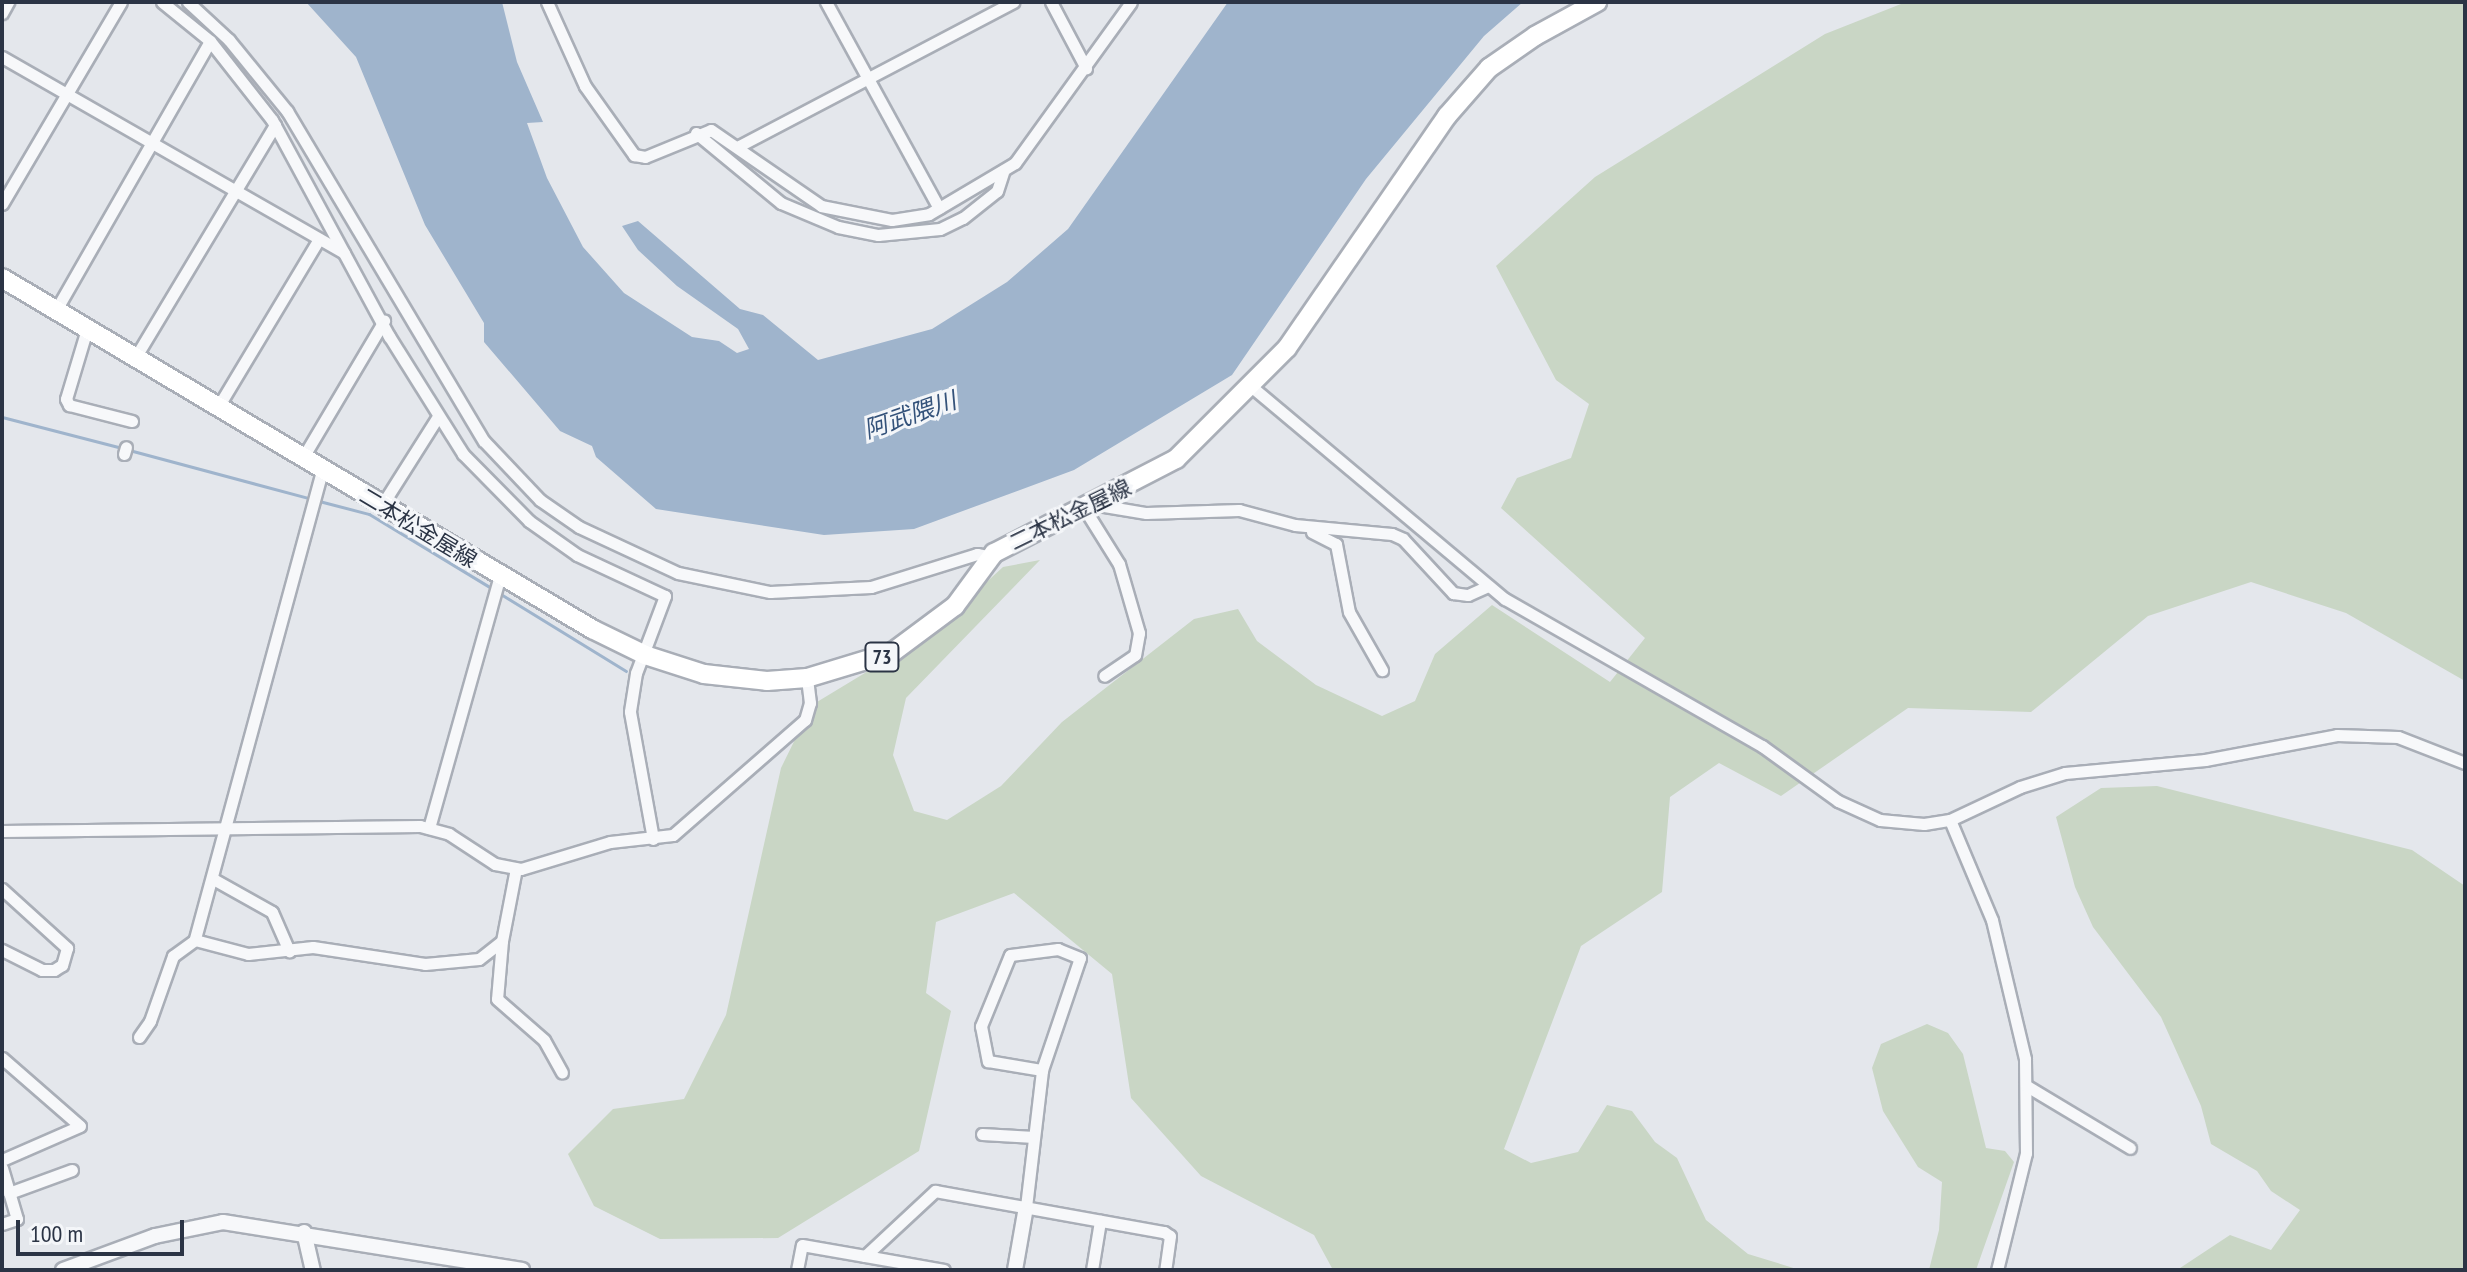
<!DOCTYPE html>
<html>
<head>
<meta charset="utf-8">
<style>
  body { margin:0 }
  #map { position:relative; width:2467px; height:1272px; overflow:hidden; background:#e4e7ec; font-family:"PT Sans Narrow","Noto Sans JP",sans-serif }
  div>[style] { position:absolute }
  .green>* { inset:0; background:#c9d6c5 }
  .water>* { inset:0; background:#9fb4cc }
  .stream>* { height:3px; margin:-1.5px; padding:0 1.5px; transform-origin:1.5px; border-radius:1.5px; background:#9fb4cc }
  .roads { filter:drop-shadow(2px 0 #a9aeb7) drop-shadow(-2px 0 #a9aeb7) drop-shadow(0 2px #a9aeb7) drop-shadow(0 -2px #a9aeb7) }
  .minor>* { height:11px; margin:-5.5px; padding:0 5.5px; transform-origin:5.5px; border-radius:5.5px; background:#f7f8fa }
  .tertiary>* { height:14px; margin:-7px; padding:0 7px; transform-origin:7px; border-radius:7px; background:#f7f8fa }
  .primary>* { height:18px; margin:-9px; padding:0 9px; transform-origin:9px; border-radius:9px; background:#fff }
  span { translate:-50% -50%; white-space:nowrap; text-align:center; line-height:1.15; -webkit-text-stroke:6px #f4f6f9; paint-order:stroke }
  .shield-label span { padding:2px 6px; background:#f4f6f9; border:2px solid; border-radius:6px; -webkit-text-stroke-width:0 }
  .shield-label { font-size:20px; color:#2b3445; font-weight:700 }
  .street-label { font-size:22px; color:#2b3445 }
  .water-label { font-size:24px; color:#34527a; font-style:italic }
  .frame { position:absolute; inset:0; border:4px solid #2b3445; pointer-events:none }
  .scale { position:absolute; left:16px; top:1220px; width:168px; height:36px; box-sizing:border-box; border:4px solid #2b3445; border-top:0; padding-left:10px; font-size:24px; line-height:28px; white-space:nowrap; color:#2b3445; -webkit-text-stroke:6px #f4f6f9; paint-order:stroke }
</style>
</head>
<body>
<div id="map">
  <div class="green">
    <div style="clip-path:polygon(1906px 2px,2465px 2px,2465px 681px,2346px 613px,2251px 582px,2148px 616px,2031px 712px,1908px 708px,1781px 796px,1719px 763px,1670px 797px,1662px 892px,1581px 946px,1504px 1149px,1531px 1163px,1578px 1152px,1607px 1105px,1632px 1111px,1655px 1142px,1677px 1158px,1706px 1220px,1748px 1254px,1800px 1270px,1333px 1270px,1314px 1235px,1201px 1176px,1131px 1098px,1112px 974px,1014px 893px,936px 922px,926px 993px,951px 1011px,919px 1151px,778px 1238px,660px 1239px,594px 1206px,568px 1154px,613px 1109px,684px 1099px,726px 1015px,781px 768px,812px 705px,931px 633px,1003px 567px,1040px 560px,906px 698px,893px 755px,914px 811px,947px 820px,1001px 786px,1062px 722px,1194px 619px,1238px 609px,1257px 641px,1316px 685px,1382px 716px,1415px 701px,1435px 654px,1492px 605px,1610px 682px,1645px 638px,1501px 508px,1517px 478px,1571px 458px,1589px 404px,1556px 380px,1496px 266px,1595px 177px,1825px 34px)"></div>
    <div style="clip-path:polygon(2157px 786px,2412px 850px,2465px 886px,2465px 1270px,2177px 1270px,2230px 1235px,2271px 1250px,2300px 1210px,2271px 1191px,2257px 1171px,2211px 1144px,2201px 1106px,2161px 1017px,2093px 927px,2075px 887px,2056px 817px,2101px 788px)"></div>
    <div style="clip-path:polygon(1927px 1024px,1948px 1033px,1963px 1054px,1986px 1148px,2005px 1151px,2014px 1162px,1976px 1270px,1929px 1270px,1939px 1230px,1942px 1182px,1918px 1167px,1883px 1111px,1872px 1068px,1881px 1044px)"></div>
  </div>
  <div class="water">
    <div style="clip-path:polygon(306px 2px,502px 2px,517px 62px,543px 122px,527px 123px,547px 178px,583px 247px,624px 293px,692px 337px,719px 341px,737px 353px,749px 349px,738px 329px,677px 286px,638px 250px,622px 226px,638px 221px,740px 309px,763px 315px,818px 360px,932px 329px,1007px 282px,1068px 229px,1228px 2px,1523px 2px,1484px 36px,1366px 179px,1232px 375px,1074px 470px,914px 529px,824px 535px,656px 509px,596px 457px,592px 446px,560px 431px,484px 342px,484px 323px,425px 225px,356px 57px)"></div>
  </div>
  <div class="stream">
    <div style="left:2px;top:417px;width:124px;rotate:14.5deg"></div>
    <div style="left:129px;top:450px;width:189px;rotate:15deg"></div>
    <div style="left:319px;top:501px;width:52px;rotate:14.6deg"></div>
    <div style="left:369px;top:514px;width:145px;rotate:31.2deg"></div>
    <div style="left:499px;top:593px;width:149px;rotate:31.6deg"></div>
  </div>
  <div class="roads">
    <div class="minor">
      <div style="left:162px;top:2px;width:62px;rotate:39.1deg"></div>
      <div style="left:210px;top:41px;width:100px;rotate:51.9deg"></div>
      <div style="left:272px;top:120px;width:246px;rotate:61.6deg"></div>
      <div style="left:389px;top:336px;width:139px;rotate:57.9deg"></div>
      <div style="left:463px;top:454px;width:94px;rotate:45.4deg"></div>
      <div style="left:529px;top:521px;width:59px;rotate:35.3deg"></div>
      <div style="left:577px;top:555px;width:97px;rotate:25deg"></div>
      <div style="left:665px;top:596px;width:82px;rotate:110.6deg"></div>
      <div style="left:636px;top:673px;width:39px;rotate:99deg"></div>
      <div style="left:630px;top:712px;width:129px;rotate:79.7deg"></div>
      <div style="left:188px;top:2px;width:56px;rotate:42.8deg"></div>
      <div style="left:229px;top:40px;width:92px;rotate:50.8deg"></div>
      <div style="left:287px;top:111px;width:384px;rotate:59.2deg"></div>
      <div style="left:484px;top:441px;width:81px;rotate:46.5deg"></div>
      <div style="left:540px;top:500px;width:47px;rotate:34.7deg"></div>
      <div style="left:579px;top:527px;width:109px;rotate:24.9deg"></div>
      <div style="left:678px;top:573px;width:94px;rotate:11.7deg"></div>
      <div style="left:770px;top:592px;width:101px;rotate:-2.8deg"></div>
      <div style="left:871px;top:587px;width:111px;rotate:-17.3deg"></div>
      <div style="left:977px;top:554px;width:15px;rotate:11deg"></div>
      <div style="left:547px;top:2px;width:92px;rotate:65.7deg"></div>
      <div style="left:585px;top:86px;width:85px;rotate:54.6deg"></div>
      <div style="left:634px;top:155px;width:11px;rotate:10deg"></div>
      <div style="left:645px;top:157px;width:71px;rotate:-22.2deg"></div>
      <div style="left:711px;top:130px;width:134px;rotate:34.6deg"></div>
      <div style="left:821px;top:206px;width:72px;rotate:11.2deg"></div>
      <div style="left:892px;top:220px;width:37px;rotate:-9deg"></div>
      <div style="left:929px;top:214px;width:100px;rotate:-30.7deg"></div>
      <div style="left:1015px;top:163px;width:198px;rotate:-54.2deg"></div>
      <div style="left:826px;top:2px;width:235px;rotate:61.3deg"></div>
      <div style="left:1051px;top:2px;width:75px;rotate:62.1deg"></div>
      <div style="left:2px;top:13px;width:13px;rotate:-61deg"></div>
      <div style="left:2px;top:57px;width:394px;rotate:29.8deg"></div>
      <div style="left:696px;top:133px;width:110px;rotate:39.5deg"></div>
      <div style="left:781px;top:203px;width:62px;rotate:22.8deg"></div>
      <div style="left:838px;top:227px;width:41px;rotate:11.3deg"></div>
      <div style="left:878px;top:235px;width:62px;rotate:-5.5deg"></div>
      <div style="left:940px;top:229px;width:25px;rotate:-26deg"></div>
      <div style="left:963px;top:218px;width:43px;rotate:-38.5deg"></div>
      <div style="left:997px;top:191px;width:22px;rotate:-72deg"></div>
      <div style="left:739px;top:146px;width:310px;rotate:-27.7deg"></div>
      <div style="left:2px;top:204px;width:234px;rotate:-59.5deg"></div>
      <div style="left:56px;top:310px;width:310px;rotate:-60.2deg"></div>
      <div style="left:87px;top:329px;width:73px;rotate:106.7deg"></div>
      <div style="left:66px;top:399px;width:7px;rotate:63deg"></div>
      <div style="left:69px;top:405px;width:65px;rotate:14.3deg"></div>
      <div style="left:135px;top:358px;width:272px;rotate:-59deg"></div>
      <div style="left:1252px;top:387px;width:330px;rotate:40deg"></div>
      <div style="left:1505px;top:599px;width:296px;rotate:29.8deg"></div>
      <div style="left:1762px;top:746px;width:94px;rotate:35.9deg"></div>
      <div style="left:1838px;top:801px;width:46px;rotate:24.3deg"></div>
      <div style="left:1880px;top:820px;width:44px;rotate:5.2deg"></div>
      <div style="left:1924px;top:824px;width:26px;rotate:-9deg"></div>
      <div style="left:1950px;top:820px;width:77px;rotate:-25.2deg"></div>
      <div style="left:2020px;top:787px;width:47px;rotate:-17.3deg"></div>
      <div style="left:2065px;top:773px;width:141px;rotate:-5.3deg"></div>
      <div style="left:2205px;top:760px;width:134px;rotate:-10.7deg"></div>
      <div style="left:2337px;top:735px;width:61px;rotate:1.9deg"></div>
      <div style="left:2398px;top:737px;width:72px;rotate:21.2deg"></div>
      <div style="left:218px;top:407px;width:196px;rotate:-59deg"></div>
      <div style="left:124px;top:454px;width:7px;rotate:-74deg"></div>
      <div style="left:302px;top:459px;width:161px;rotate:-59.3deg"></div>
      <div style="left:322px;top:471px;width:486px;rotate:105.2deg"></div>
      <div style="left:195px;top:940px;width:55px;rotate:14.8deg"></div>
      <div style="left:248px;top:954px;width:65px;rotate:-6.1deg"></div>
      <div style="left:313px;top:947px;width:113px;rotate:8.6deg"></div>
      <div style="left:425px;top:964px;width:54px;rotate:-5.3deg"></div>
      <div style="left:479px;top:959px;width:29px;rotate:-38deg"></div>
      <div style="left:502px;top:941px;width:74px;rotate:-79.1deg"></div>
      <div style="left:1092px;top:504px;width:55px;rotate:9.5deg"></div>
      <div style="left:1146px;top:513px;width:93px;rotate:-1.8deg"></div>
      <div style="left:1239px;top:510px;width:58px;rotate:15deg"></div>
      <div style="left:1295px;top:525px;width:97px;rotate:5.3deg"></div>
      <div style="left:1392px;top:534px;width:12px;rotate:24deg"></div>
      <div style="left:1403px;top:539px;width:74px;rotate:47.2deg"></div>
      <div style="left:1453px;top:593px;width:15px;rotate:8deg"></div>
      <div style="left:1468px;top:595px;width:22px;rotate:-24deg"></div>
      <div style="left:382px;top:505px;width:103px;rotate:-57.7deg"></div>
      <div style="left:1084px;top:508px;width:66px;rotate:58deg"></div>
      <div style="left:1119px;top:564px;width:72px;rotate:73.8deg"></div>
      <div style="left:1139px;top:633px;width:22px;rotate:100deg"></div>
      <div style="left:1135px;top:655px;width:37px;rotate:146deg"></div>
      <div style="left:1312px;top:532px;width:27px;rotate:27deg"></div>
      <div style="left:1336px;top:544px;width:69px;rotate:79.2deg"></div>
      <div style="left:1349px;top:612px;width:67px;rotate:60.4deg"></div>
      <div style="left:1950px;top:820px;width:108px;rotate:67.2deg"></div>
      <div style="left:1992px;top:920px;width:143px;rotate:76.6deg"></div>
      <div style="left:2025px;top:1059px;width:94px;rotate:89.4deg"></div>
      <div style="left:2026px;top:1153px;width:121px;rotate:103.9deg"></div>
      <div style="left:429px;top:828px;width:262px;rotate:-74.3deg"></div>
      <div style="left:2px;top:831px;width:418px;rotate:-0.7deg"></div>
      <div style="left:420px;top:826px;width:30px;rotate:15deg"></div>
      <div style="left:449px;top:834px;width:55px;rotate:33.1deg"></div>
      <div style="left:495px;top:864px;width:26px;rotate:11deg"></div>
      <div style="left:521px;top:869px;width:93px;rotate:-16.9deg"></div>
      <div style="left:610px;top:842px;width:63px;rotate:-6.3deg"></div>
      <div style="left:673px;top:835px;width:175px;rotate:-41.1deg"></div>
      <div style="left:805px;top:720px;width:18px;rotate:-74deg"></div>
      <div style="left:810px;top:703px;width:25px;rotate:-97deg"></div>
      <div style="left:215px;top:880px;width:65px;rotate:29.3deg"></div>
      <div style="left:272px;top:912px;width:43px;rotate:66.4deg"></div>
      <div style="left:2px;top:889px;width:88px;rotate:42.2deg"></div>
      <div style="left:67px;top:948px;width:18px;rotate:106deg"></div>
      <div style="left:62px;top:965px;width:9px;rotate:148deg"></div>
      <div style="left:54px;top:970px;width:12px;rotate:180deg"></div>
      <div style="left:42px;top:970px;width:45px;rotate:-153.4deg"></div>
      <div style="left:502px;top:941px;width:58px;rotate:94.9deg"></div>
      <div style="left:497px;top:999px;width:62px;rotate:41.1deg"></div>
      <div style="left:544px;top:1040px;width:37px;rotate:61deg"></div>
      <div style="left:139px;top:1037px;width:19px;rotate:-55deg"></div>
      <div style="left:150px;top:1021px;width:69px;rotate:-70.5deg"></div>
      <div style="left:173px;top:956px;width:27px;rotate:-36deg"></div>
      <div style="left:2px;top:1058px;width:103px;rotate:41.1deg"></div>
      <div style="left:80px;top:1126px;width:85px;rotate:156.4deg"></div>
      <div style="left:2027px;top:1086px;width:120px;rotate:31deg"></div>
      <div style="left:982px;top:1134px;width:52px;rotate:3.3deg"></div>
      <div style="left:2px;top:1168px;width:53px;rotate:73.6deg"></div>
      <div style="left:17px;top:1219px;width:16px;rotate:162deg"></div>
      <div style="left:9px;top:1193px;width:67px;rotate:-20.1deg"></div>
      <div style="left:1026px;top:1207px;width:138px;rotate:-83.3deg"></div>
      <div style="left:1042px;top:1070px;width:118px;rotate:-71.3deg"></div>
      <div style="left:1080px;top:958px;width:24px;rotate:-158deg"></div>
      <div style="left:1058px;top:949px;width:48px;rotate:172.9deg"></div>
      <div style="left:1010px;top:955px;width:77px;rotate:112.2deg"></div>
      <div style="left:981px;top:1026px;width:36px;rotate:79deg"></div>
      <div style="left:988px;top:1061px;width:55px;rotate:9.5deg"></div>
      <div style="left:865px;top:1256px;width:80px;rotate:10deg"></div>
      <div style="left:797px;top:1270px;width:25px;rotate:-79deg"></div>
      <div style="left:802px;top:1245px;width:64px;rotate:9.9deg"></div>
      <div style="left:865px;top:1256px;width:96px;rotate:-42.9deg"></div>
      <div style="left:935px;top:1191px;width:233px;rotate:10.2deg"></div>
      <div style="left:1164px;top:1232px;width:7px;rotate:34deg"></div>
      <div style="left:1170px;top:1236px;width:34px;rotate:98deg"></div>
      <div style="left:1092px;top:1270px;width:50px;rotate:-80.7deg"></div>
    </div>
    <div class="tertiary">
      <div style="left:304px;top:1232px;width:39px;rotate:77deg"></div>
      <div style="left:63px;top:1270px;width:98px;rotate:-20.3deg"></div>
      <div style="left:155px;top:1236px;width:69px;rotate:-11.6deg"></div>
      <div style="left:223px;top:1222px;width:303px;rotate:9.1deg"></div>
      <div style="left:1015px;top:1270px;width:64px;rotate:-80.1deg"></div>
    </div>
    <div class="primary">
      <div style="left:2px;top:278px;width:687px;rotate:30.75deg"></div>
      <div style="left:592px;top:629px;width:59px;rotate:26.1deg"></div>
      <div style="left:645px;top:655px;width:62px;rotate:17.9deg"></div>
      <div style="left:704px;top:674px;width:63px;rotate:6.3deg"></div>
      <div style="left:767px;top:681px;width:40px;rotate:-4.3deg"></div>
      <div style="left:807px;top:678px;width:90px;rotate:-16.8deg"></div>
      <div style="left:893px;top:652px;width:77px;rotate:-36.6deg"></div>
      <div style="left:955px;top:606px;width:66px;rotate:-53.7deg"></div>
      <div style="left:994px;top:553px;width:205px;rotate:-27.3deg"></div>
      <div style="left:1176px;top:459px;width:157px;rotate:-45deg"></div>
      <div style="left:1287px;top:348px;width:282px;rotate:-55.4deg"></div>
      <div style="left:1447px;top:116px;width:64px;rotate:-48.8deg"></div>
      <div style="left:1489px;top:68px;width:56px;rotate:-34.8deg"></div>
      <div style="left:1535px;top:36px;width:71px;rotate:-28.7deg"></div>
    </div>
  </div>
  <div class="shield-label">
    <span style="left:882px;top:657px">73</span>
  </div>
  <div class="street-label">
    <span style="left:1070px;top:515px;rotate:-26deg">二本松金屋線</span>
    <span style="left:418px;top:528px;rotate:31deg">二本松金屋線</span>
  </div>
  <div class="water-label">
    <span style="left:910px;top:415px;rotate:-19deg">阿武隈川</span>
  </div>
  <div class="frame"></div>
  <div class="scale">100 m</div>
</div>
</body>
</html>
